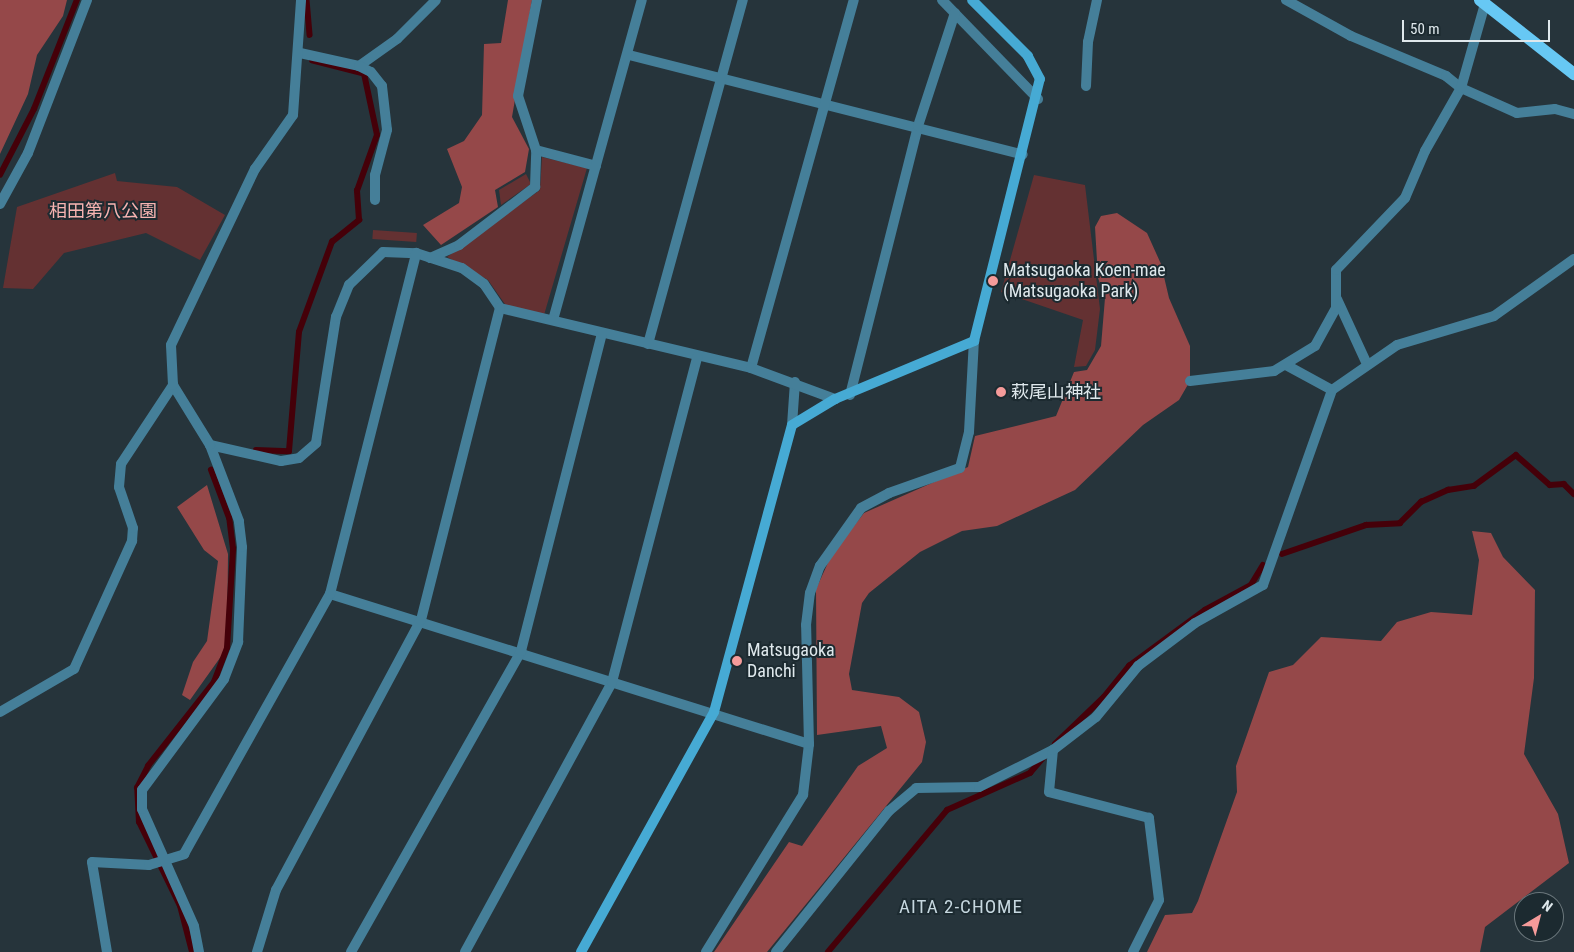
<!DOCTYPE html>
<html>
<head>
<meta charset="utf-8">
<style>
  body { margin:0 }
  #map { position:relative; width:1574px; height:952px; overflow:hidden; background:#26343b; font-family:"Roboto Condensed","Noto Sans JP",sans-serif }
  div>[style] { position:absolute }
  .green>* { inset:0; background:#643132; transform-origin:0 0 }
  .forest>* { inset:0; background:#954849 }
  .stream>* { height:5.5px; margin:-2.75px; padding:0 2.75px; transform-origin:2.75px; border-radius:2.75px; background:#450009 }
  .street>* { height:10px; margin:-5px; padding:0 5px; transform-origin:5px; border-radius:5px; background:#457f99 }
  .secondary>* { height:10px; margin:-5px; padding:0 5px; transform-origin:5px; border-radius:5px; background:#46aad4 }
  .primary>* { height:12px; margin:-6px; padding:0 6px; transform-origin:6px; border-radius:6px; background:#67c8f4 }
  .dots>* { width:14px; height:14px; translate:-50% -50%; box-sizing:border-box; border:2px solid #1c2a30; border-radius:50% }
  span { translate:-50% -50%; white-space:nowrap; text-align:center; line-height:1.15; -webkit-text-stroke:4px #1c2a30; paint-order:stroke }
  .park-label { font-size:18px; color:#f7b3b1 }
  .poi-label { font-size:18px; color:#dfe8ec }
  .left { translate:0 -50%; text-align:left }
  .neighbourhood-label { font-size:19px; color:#c6d7df; letter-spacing:1px }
  .north { position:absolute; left:1514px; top:892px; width:50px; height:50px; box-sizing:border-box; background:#1c2a30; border:1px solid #6a767b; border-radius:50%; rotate:37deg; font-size:14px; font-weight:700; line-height:20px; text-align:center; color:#dfe8ec }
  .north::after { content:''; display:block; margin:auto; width:18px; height:22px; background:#f59b9a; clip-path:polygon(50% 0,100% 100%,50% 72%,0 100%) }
  .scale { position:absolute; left:1402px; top:20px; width:148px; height:22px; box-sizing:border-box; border:2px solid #dfe8ec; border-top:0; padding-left:6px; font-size:15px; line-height:18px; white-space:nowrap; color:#dfe8ec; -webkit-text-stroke:4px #1c2a30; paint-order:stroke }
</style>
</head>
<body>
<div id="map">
  <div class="green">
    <div style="clip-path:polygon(542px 157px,587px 168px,544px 315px,507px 307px,488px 280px,447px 257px,540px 190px)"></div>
    <div style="clip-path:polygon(115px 173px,117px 181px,177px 187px,225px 215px,200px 260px,146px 233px,64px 253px,33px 289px,3px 288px,17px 207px)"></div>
    <div style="clip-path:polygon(526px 174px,531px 184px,501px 205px,499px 190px)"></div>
    <div style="clip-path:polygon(1034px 175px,1085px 185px,1100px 309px,1095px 350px,1086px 366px,1074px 367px,1083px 320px,1001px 292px)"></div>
    <div style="left:373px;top:230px;width:44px;height:9px;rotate:4deg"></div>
  </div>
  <div class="forest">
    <div style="clip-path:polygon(0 0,67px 0,63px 16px,37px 55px,28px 94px,0 154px)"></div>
    <div style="clip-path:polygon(508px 0,532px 0,512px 117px,529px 149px,525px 172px,495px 190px,498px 207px,441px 245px,423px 225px,459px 203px,462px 187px,447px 149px,464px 141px,482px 115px,484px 44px,501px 43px)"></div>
    <div style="clip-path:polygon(1117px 213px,1147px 233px,1161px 264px,1169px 298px,1190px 346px,1190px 381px,1179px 400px,1143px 425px,1075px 490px,997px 526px,962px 531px,920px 552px,869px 593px,862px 603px,849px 674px,852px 690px,899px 697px,919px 712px,926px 742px,922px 762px,767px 952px,714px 952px,789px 842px,802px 846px,858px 766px,887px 748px,881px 726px,817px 735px,816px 589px,832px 554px,864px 513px,968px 467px,975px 436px,1056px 416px,1074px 372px,1087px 370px,1101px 346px,1105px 298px,1098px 278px,1095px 227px,1101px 216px)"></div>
    <div style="clip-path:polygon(207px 485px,228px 554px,227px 648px,190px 700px,182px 695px,193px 662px,207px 641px,218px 561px,204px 550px,177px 507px)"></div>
    <div style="clip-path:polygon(1472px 531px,1491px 533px,1503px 557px,1535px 590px,1534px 678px,1524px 754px,1558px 814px,1569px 863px,1485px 927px,1480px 952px,1147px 952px,1165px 915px,1192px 913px,1198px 901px,1237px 792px,1236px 766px,1269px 672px,1293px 665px,1321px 637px,1381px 641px,1397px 622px,1431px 612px,1472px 615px,1479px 560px)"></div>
  </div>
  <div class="stream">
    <div style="left:307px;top:0;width:35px;rotate:85deg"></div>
    <div style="left:0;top:175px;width:74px;rotate:-62.7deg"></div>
    <div style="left:34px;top:109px;width:117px;rotate:-68.5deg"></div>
    <div style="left:256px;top:450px;width:33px;rotate:2deg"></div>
    <div style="left:289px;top:451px;width:119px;rotate:-85.2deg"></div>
    <div style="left:299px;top:332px;width:96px;rotate:-69.9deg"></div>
    <div style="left:332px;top:242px;width:35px;rotate:-39deg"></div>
    <div style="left:359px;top:220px;width:29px;rotate:-94deg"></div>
    <div style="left:357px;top:191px;width:59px;rotate:-70.3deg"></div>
    <div style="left:377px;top:135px;width:62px;rotate:-102deg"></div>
    <div style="left:364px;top:74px;width:53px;rotate:-165.7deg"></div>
    <div style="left:1282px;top:554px;width:89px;rotate:-19deg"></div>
    <div style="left:1366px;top:525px;width:34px;rotate:-3deg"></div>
    <div style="left:1400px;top:523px;width:30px;rotate:-45deg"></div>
    <div style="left:1421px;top:502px;width:30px;rotate:-24deg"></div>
    <div style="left:1448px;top:490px;width:26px;rotate:-9deg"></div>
    <div style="left:1474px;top:486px;width:52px;rotate:-36.4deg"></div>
    <div style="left:1516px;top:455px;width:45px;rotate:41.4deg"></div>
    <div style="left:1550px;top:485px;width:14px;rotate:-4deg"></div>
    <div style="left:1564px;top:484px;width:14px;rotate:45deg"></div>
    <div style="left:1055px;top:744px;width:68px;rotate:-43.8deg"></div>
    <div style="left:1104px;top:697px;width:40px;rotate:-51deg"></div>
    <div style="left:1129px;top:666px;width:94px;rotate:-36.4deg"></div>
    <div style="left:1205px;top:610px;width:52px;rotate:-28.5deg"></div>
    <div style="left:1251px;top:585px;width:23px;rotate:-59deg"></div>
    <div style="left:192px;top:952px;width:48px;rotate:-104.6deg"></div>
    <div style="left:180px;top:906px;width:93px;rotate:-116deg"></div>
    <div style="left:139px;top:822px;width:34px;rotate:-93deg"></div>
    <div style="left:137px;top:788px;width:25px;rotate:-63deg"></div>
    <div style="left:148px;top:766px;width:107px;rotate:-51.8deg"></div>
    <div style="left:214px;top:682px;width:36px;rotate:-69deg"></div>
    <div style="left:227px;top:648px;width:99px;rotate:-86.5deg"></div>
    <div style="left:233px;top:549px;width:31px;rotate:-97deg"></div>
    <div style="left:229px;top:518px;width:51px;rotate:-110.6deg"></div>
    <div style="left:828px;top:952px;width:185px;rotate:-50deg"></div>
    <div style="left:947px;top:810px;width:91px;rotate:-24deg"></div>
    <div style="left:1030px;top:773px;width:21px;rotate:-49deg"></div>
  </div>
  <div class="street">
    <div style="left:942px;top:0;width:138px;rotate:45.9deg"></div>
    <div style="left:1286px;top:0;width:74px;rotate:29deg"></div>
    <div style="left:1351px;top:36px;width:103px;rotate:22.8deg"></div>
    <div style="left:1446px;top:76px;width:19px;rotate:39deg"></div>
    <div style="left:1461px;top:88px;width:61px;rotate:24.1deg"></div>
    <div style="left:1517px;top:113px;width:38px;rotate:-6deg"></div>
    <div style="left:1555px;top:109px;width:20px;rotate:15deg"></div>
    <div style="left:300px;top:53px;width:60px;rotate:12.4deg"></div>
    <div style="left:359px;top:66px;width:47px;rotate:-35.4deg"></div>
    <div style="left:397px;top:39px;width:55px;rotate:-45deg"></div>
    <div style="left:629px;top:55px;width:406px;rotate:14.2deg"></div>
    <div style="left:359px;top:66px;width:13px;rotate:27deg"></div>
    <div style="left:371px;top:72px;width:18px;rotate:52deg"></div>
    <div style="left:382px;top:86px;width:44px;rotate:83.5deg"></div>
    <div style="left:387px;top:130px;width:47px;rotate:104.9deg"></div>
    <div style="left:375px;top:175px;width:25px;rotate:90deg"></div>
    <div style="left:1086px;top:86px;width:44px;rotate:-87.4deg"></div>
    <div style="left:1088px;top:42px;width:43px;rotate:-77.9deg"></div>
    <div style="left:536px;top:150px;width:62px;rotate:14.9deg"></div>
    <div style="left:0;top:204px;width:58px;rotate:-61.2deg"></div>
    <div style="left:28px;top:153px;width:164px;rotate:-68.9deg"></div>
    <div style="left:430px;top:258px;width:32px;rotate:-24deg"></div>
    <div style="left:459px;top:245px;width:96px;rotate:-37.3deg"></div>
    <div style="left:535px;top:187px;width:37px;rotate:-88deg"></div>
    <div style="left:536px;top:150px;width:57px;rotate:-108.4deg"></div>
    <div style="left:518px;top:96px;width:98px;rotate:-78.8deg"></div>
    <div style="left:1337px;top:299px;width:69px;rotate:65.3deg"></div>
    <div style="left:553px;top:320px;width:332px;rotate:-74.5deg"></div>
    <div style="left:648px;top:344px;width:357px;rotate:-74.6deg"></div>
    <div style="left:1286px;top:365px;width:52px;rotate:28.5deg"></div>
    <div style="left:751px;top:368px;width:382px;rotate:-74.4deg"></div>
    <div style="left:1190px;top:381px;width:85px;rotate:-6.8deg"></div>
    <div style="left:1274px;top:371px;width:48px;rotate:-31.4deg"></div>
    <div style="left:1315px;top:346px;width:43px;rotate:-61.1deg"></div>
    <div style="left:1336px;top:308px;width:38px;rotate:-90deg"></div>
    <div style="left:1336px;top:270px;width:100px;rotate:-46.2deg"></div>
    <div style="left:1405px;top:198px;width:51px;rotate:-66.9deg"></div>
    <div style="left:1425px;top:151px;width:73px;rotate:-60.3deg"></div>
    <div style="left:1461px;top:88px;width:87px;rotate:-74.1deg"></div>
    <div style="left:850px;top:395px;width:277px;rotate:-75.8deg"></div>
    <div style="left:918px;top:126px;width:119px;rotate:-71.9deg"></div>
    <div style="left:792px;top:425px;width:43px;rotate:-86deg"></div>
    <div style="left:210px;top:445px;width:73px;rotate:12.7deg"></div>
    <div style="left:281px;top:461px;width:18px;rotate:-9deg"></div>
    <div style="left:299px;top:458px;width:23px;rotate:-41deg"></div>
    <div style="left:316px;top:443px;width:128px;rotate:-81deg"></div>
    <div style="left:336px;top:317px;width:35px;rotate:-68deg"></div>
    <div style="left:349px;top:285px;width:47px;rotate:-44.1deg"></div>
    <div style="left:383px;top:252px;width:33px;rotate:2deg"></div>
    <div style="left:416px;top:253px;width:48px;rotate:18.1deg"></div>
    <div style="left:462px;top:268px;width:27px;rotate:36deg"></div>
    <div style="left:484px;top:284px;width:29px;rotate:56deg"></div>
    <div style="left:500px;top:308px;width:258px;rotate:13.4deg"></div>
    <div style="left:751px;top:368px;width:90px;rotate:20.3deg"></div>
    <div style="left:330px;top:594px;width:502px;rotate:17.39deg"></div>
    <div style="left:0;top:712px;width:86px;rotate:-30.2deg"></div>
    <div style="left:74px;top:669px;width:141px;rotate:-65.6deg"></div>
    <div style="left:132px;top:541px;width:13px;rotate:-86deg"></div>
    <div style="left:133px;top:528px;width:43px;rotate:-108.9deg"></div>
    <div style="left:119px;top:487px;width:23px;rotate:-85deg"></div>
    <div style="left:121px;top:464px;width:95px;rotate:-56.6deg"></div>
    <div style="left:107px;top:952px;width:91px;rotate:-99.5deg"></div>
    <div style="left:92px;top:862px;width:57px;rotate:3deg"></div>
    <div style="left:149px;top:865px;width:37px;rotate:-17deg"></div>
    <div style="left:184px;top:854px;width:298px;rotate:-60.7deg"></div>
    <div style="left:330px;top:594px;width:352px;rotate:-75.8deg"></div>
    <div style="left:199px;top:952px;width:26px;rotate:-101deg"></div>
    <div style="left:194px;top:926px;width:128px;rotate:-114deg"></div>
    <div style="left:142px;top:809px;width:19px;rotate:-90deg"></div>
    <div style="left:142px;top:790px;width:138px;rotate:-53.5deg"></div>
    <div style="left:224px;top:679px;width:40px;rotate:-69deg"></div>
    <div style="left:238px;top:642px;width:95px;rotate:-87.6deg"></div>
    <div style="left:242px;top:547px;width:26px;rotate:-97deg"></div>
    <div style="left:239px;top:521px;width:81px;rotate:-110.9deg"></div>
    <div style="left:210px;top:445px;width:70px;rotate:-121.7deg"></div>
    <div style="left:173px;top:385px;width:40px;rotate:-92.9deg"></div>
    <div style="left:171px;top:345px;width:195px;rotate:-64.5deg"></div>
    <div style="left:255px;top:169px;width:66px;rotate:-54.9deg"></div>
    <div style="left:293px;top:115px;width:115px;rotate:-86deg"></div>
    <div style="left:257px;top:952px;width:65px;rotate:-73deg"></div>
    <div style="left:276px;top:890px;width:306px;rotate:-61.8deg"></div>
    <div style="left:421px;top:620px;width:322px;rotate:-75.8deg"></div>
    <div style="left:351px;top:952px;width:346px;rotate:-60.5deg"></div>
    <div style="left:521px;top:651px;width:328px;rotate:-75.7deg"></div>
    <div style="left:465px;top:952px;width:307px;rotate:-61.4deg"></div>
    <div style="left:612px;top:682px;width:336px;rotate:-75.3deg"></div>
    <div style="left:706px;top:952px;width:185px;rotate:-58.3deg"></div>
    <div style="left:803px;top:795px;width:51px;rotate:-83.3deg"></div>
    <div style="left:809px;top:744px;width:119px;rotate:-91.4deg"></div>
    <div style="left:806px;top:625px;width:32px;rotate:-83deg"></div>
    <div style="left:810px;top:593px;width:29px;rotate:-70deg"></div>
    <div style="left:820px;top:566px;width:71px;rotate:-54.7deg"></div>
    <div style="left:861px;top:508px;width:32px;rotate:-28deg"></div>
    <div style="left:889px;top:493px;width:75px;rotate:-19.4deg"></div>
    <div style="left:960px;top:468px;width:37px;rotate:-76deg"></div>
    <div style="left:969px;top:432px;width:91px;rotate:-86.9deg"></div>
    <div style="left:776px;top:952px;width:181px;rotate:-51.3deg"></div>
    <div style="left:889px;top:811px;width:35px;rotate:-40deg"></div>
    <div style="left:916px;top:788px;width:63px;rotate:-0.9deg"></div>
    <div style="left:979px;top:787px;width:83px;rotate:-26.6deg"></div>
    <div style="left:1133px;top:952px;width:58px;rotate:-63.4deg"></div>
    <div style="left:1159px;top:900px;width:83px;rotate:-97deg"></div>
    <div style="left:1149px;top:818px;width:103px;rotate:-165.4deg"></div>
    <div style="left:1049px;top:792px;width:42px;rotate:-84.6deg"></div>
    <div style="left:1053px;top:750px;width:54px;rotate:-37.5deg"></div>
    <div style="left:1096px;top:717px;width:66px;rotate:-50.5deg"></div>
    <div style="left:1138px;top:666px;width:71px;rotate:-37deg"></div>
    <div style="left:1195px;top:623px;width:78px;rotate:-29.2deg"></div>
    <div style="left:1263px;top:585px;width:207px;rotate:-70.5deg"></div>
    <div style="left:1332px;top:390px;width:79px;rotate:-34.7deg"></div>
    <div style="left:1397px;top:345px;width:101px;rotate:-16.6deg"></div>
    <div style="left:1494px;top:316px;width:98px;rotate:-35.5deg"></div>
  </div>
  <div class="secondary">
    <div style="left:581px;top:952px;width:274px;rotate:-61deg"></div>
    <div style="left:714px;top:712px;width:297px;rotate:-74.8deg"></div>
    <div style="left:792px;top:425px;width:50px;rotate:-31.2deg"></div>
    <div style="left:835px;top:399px;width:151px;rotate:-22.6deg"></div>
    <div style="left:974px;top:341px;width:270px;rotate:-75.9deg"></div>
    <div style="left:1040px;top:79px;width:26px;rotate:-118deg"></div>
    <div style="left:1028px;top:56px;width:79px;rotate:-135deg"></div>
  </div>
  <div class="primary">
    <div style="left:1480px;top:0;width:120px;rotate:38.2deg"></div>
  </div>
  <div class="dots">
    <div style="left:993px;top:281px;background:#f59b9a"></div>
    <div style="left:1001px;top:392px;background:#f59b9a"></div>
    <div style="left:737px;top:661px;background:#f59b9a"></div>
  </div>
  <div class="park-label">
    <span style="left:103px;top:211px">相田第八公園</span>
  </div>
  <div class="poi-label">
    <span class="left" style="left:1003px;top:281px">Matsugaoka Koen-mae<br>(Matsugaoka Park)</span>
    <span class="left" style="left:1011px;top:392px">萩尾山神社</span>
    <span class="left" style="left:747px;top:661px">Matsugaoka<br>Danchi</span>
  </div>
  <div class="neighbourhood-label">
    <span style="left:961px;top:907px">AITA 2-CHOME</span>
  </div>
  <div class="north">N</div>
  <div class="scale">50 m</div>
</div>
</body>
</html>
